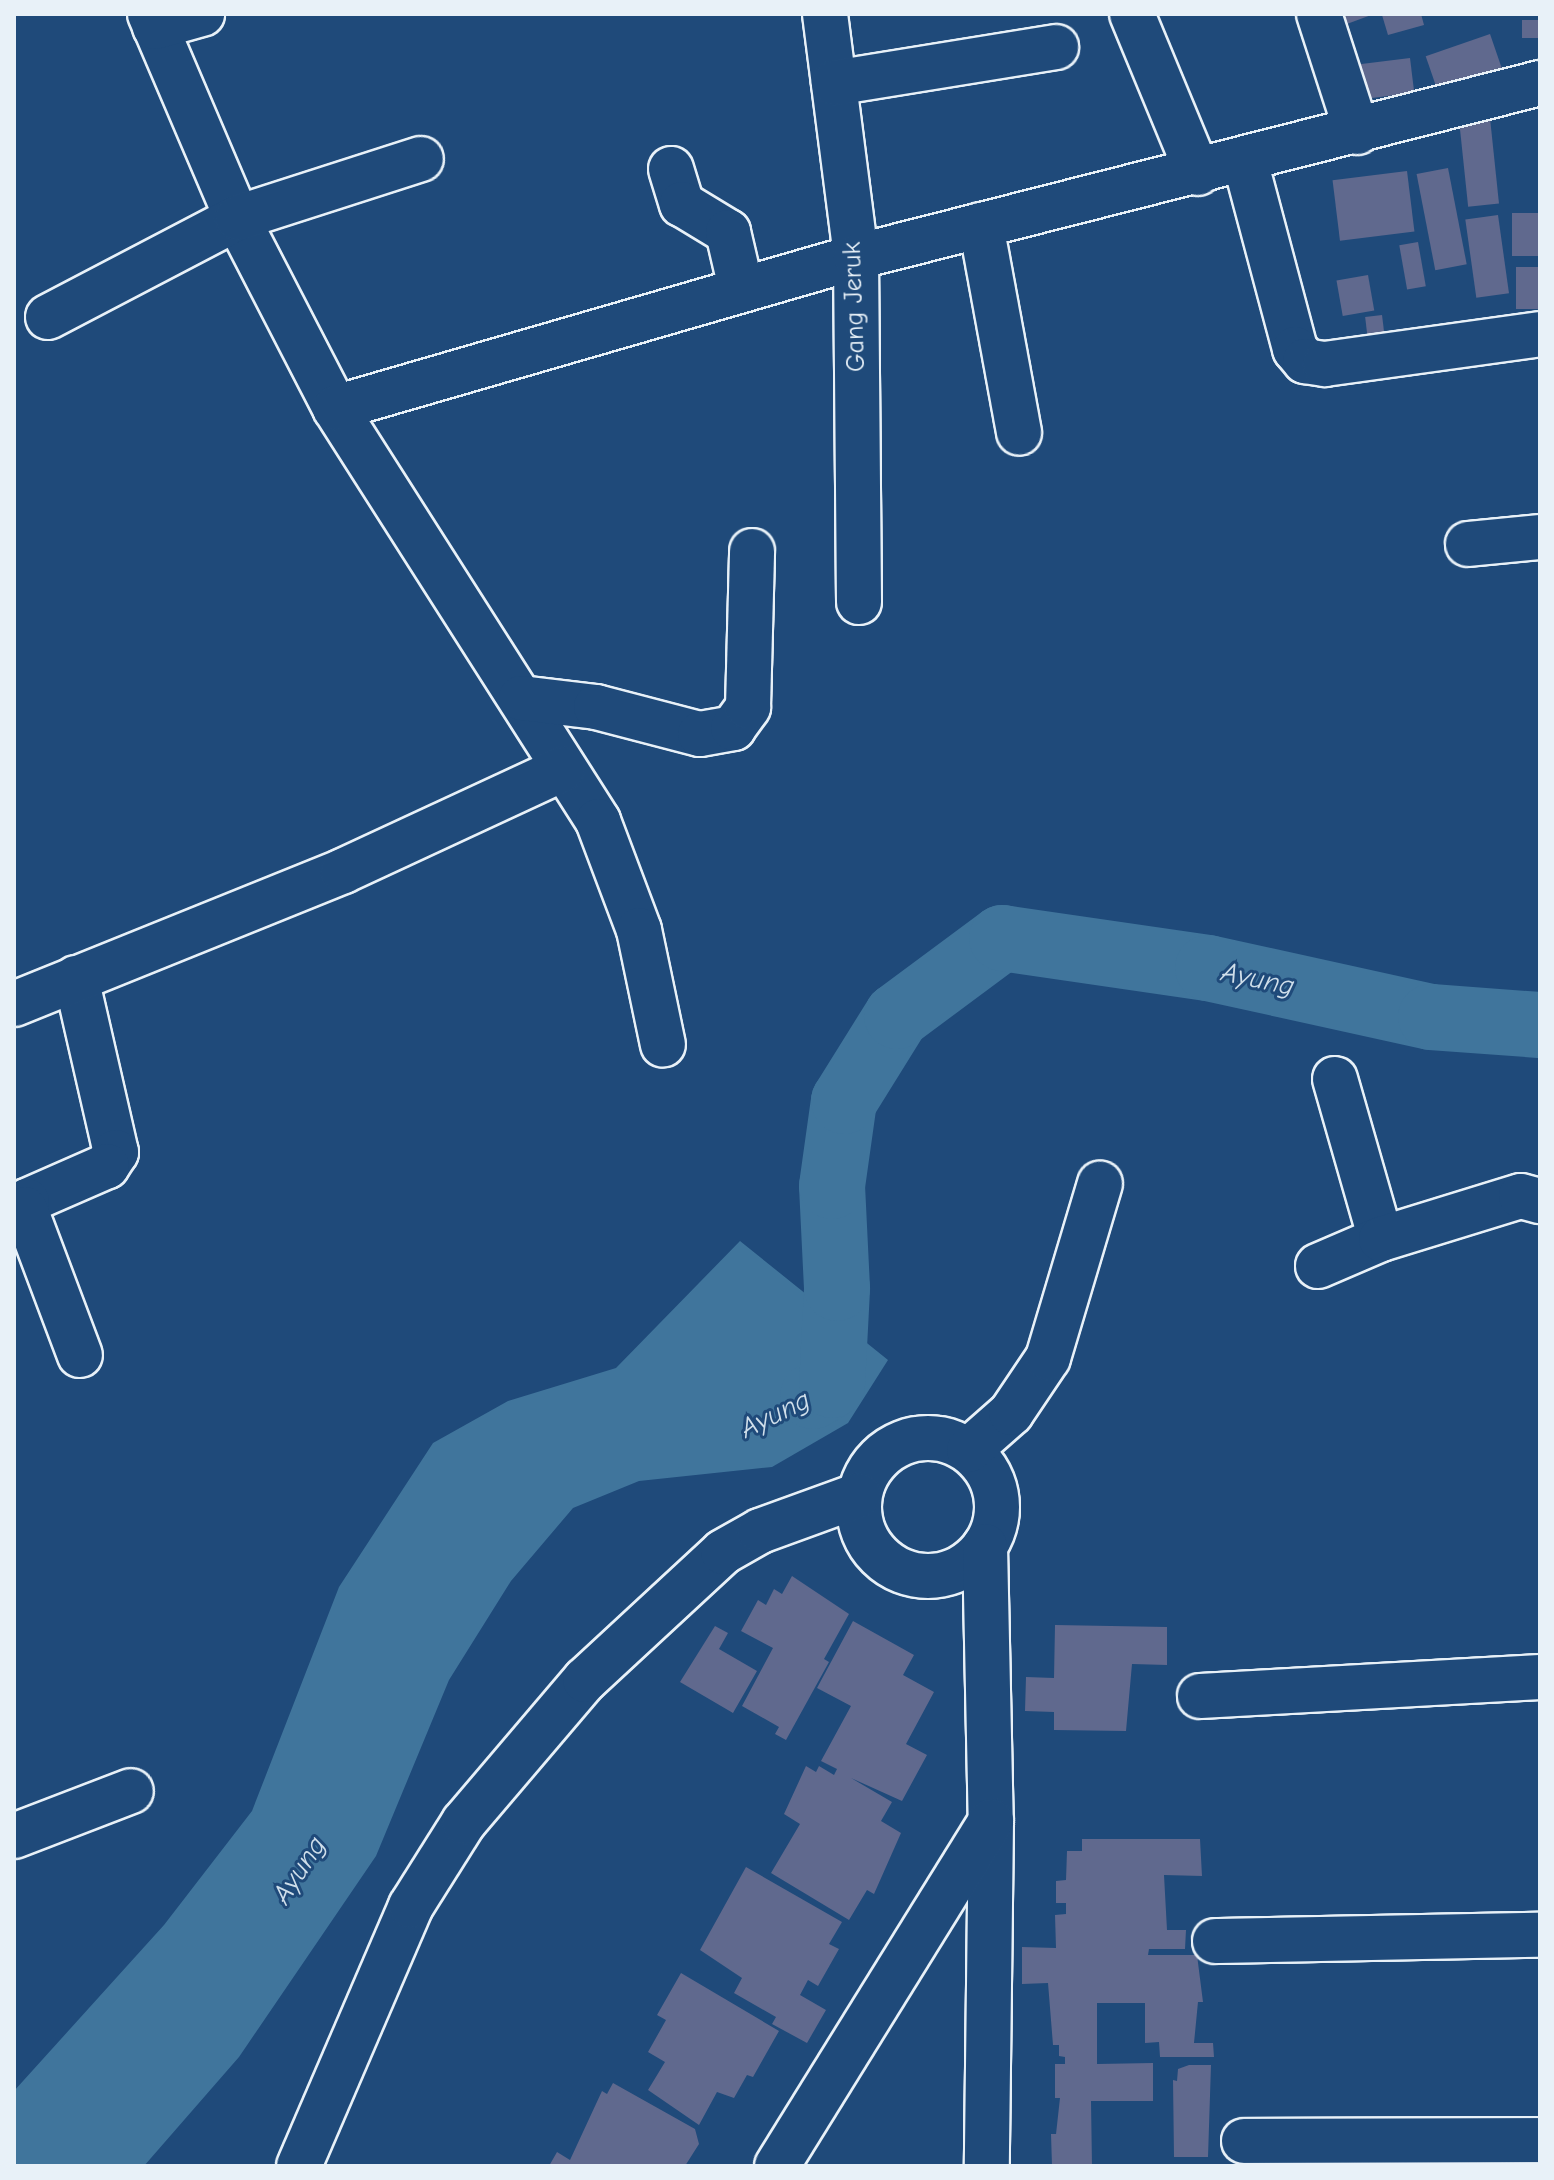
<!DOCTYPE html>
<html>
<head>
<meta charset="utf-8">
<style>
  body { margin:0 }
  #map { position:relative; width:1554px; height:2180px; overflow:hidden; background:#1f4a7a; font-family:"Comic Neue",sans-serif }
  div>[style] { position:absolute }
  .water>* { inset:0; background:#40759c }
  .river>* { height:66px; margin:-33px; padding:0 33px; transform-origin:33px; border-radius:33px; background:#40759c }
  .building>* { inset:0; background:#60698e; transform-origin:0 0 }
  .roads { filter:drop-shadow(2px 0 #e8f1f8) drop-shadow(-2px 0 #e8f1f8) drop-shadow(0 2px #e8f1f8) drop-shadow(0 -2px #e8f1f8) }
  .minor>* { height:44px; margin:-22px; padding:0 22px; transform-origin:22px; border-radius:22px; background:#1f4a7a }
  .minor>.ring { margin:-22px; padding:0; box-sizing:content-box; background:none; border:44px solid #1f4a7a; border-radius:50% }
  span { translate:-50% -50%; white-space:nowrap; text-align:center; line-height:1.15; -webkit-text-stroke:6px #1f4a7a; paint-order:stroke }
  .street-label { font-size:26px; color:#e8f1f8 }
  .water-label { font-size:28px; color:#cfdeea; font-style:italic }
  .frame { position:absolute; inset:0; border:16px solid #e8f1f8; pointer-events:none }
</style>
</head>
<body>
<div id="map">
  <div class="water">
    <div style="clip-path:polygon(740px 1241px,888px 1360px,848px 1423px,772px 1467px,639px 1481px,573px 1508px,511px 1581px,449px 1680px,376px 1856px,239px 2057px,144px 2166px,14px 2166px,14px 2091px,164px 1925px,252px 1811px,339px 1587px,433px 1443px,508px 1401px,616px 1368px)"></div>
  </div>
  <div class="river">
    <div style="left:813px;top:1396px;width:22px;rotate:-30deg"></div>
    <div style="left:832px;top:1385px;width:97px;rotate:-87deg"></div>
    <div style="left:837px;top:1288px;width:102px;rotate:-92.8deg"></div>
    <div style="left:832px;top:1186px;width:86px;rotate:-82deg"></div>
    <div style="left:844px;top:1101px;width:100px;rotate:-58.1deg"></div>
    <div style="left:897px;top:1016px;width:131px;rotate:-36.6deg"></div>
    <div style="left:1002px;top:938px;width:208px;rotate:8.3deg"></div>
    <div style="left:1208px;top:968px;width:228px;rotate:12.4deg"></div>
    <div style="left:1431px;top:1017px;width:109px;rotate:4.2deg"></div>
  </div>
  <div class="building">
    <div style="clip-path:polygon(1331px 14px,1374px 14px,1336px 28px)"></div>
    <div style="clip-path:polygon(1421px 14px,1424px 25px,1388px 35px,1382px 15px)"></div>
    <div style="left:1540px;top:20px;width:18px;height:18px;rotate:90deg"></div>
    <div style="left:1490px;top:34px;width:40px;height:68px;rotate:71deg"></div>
    <div style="left:1410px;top:58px;width:35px;height:55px;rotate:83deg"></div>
    <div style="left:1490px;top:118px;width:86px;height:31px;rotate:84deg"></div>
    <div style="left:1448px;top:168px;width:98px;height:32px;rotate:79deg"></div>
    <div style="left:1407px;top:171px;width:61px;height:75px;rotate:83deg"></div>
    <div style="left:1540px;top:213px;width:43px;height:28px;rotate:90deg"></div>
    <div style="left:1498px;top:215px;width:79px;height:33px;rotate:82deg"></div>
    <div style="left:1418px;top:242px;width:45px;height:19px;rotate:80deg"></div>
    <div style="left:1540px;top:267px;width:42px;height:24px;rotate:90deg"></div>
    <div style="left:1368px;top:275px;width:36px;height:32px;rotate:80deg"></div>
    <div style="left:1382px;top:315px;width:26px;height:17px;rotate:83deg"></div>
    <div style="clip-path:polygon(792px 1576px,849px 1614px,824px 1659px,829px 1662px,786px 1740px,775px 1734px,779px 1727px,742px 1706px,773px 1648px,741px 1631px,758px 1600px,766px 1605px,774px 1589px,782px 1594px)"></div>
    <div style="clip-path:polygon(853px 1621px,914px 1655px,903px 1675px,934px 1692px,906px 1744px,927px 1755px,902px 1801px,851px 1778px,892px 1802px,881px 1821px,901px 1833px,874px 1894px,867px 1890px,849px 1920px,771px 1873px,800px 1824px,784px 1814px,806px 1766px,816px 1772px,819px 1766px,834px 1775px,837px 1769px,821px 1761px,851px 1706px,817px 1688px)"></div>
    <div style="clip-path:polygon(1055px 1625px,1167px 1627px,1167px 1665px,1132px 1664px,1126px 1731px,1054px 1730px,1054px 1712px,1025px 1711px,1026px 1677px,1054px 1678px)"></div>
    <div style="clip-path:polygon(715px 1626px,728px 1633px,719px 1649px,757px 1671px,733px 1713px,680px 1682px)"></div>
    <div style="clip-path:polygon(1082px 1839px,1200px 1839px,1202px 1876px,1164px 1875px,1167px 1930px,1186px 1930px,1185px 1949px,1149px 1949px,1148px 1955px,1197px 1955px,1203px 2002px,1198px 2002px,1194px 2043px,1213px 2043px,1214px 2057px,1160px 2057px,1159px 2042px,1145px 2043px,1145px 2003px,1097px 2003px,1097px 2064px,1153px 2063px,1153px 2101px,1091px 2101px,1092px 2166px,1052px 2166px,1051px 2134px,1056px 2134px,1060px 2098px,1055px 2098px,1055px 2064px,1065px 2064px,1065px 2057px,1059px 2056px,1059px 2045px,1053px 2045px,1048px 1983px,1022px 1984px,1022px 1947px,1056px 1948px,1055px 1915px,1066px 1914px,1066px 1903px,1056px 1903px,1056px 1881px,1066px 1880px,1067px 1851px,1082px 1851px)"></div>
    <div style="clip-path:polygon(746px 1867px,842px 1922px,829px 1944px,839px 1949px,818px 1986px,808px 1980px,800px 1995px,826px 2010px,807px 2043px,772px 2024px,776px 2017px,734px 1993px,742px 1978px,700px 1950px)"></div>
    <div style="clip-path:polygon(681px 1973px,779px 2031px,753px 2077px,747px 2075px,734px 2098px,717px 2092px,699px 2125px,648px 2090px,665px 2062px,648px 2052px,666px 2020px,657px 2015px)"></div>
    <div style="clip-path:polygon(1189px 2065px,1211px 2065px,1208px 2157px,1174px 2157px,1173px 2080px,1177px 2081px,1178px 2069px)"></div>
    <div style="clip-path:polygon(613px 2083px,695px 2129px,699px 2144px,685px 2166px,549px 2166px,557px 2152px,570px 2160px,602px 2091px,607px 2094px)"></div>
  </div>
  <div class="roads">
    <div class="minor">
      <div style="left:150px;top:14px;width:222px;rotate:66.9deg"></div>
      <div style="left:237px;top:218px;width:214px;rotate:62.7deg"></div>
      <div style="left:335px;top:408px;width:490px;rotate:57.5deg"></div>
      <div style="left:598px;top:821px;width:116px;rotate:69.4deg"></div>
      <div style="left:639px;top:930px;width:117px;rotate:78.2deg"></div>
      <div style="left:825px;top:14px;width:245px;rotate:82.7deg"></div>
      <div style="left:856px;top:257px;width:345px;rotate:89.5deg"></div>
      <div style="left:1132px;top:14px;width:172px;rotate:67.5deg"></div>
      <div style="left:1319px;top:14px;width:124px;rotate:72.1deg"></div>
      <div style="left:155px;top:27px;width:49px;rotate:-15.5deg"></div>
      <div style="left:834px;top:83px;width:225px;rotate:-9.2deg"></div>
      <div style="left:1245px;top:161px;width:195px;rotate:75.1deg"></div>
      <div style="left:1295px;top:349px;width:16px;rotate:50deg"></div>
      <div style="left:1305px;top:361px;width:20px;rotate:9deg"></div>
      <div style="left:1325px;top:364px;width:217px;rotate:-7.9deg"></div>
      <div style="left:671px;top:169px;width:37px;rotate:73deg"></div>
      <div style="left:682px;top:204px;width:54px;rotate:31.3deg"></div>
      <div style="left:728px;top:232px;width:57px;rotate:76.9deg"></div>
      <div style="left:981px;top:225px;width:211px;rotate:79.6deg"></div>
      <div style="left:48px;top:317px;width:213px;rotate:-27.6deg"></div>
      <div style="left:237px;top:218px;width:193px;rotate:-17.8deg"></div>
      <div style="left:335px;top:408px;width:542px;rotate:-16.16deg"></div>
      <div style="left:856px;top:257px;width:706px;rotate:-14.27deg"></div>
      <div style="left:1468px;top:544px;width:72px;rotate:-5.6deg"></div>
      <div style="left:521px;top:698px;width:76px;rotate:6.8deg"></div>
      <div style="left:596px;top:707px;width:107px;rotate:14.6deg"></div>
      <div style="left:700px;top:734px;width:34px;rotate:-10deg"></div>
      <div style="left:733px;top:728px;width:26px;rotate:-54deg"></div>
      <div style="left:748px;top:707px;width:156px;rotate:-88.5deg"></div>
      <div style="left:76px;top:978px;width:179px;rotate:77.1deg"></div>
      <div style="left:116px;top:1152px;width:17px;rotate:123deg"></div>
      <div style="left:107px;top:1166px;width:87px;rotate:156.4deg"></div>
      <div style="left:27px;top:1201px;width:8px;rotate:104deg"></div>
      <div style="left:25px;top:1209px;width:156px;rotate:69.4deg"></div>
      <div style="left:14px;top:1004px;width:355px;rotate:-22deg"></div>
      <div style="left:343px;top:871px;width:242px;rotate:-24.9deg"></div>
      <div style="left:1335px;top:1079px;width:166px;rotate:74deg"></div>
      <div style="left:1318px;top:1266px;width:69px;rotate:-23.2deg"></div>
      <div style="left:1381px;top:1239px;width:146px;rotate:-17.1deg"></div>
      <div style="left:1521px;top:1196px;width:20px;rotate:15deg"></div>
      <div class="ring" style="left:859px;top:1438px;width:94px;height:94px"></div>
      <div style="left:969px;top:1450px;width:56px;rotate:-41.4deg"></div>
      <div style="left:1011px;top:1413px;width:66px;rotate:-56.1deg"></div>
      <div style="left:1048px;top:1358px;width:182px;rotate:-73.4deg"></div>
      <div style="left:985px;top:1546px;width:275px;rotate:88.8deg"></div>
      <div style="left:991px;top:1821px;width:345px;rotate:90.7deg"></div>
      <div style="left:1200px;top:1696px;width:341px;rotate:-3.2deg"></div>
      <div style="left:14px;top:1836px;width:125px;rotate:-21deg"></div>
      <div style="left:1215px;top:1941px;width:325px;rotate:-1.1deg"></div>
      <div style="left:1244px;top:2141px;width:296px;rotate:-0.2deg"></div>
      <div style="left:299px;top:2166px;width:283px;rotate:-66.7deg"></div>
      <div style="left:411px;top:1906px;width:99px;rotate:-57.8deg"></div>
      <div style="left:464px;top:1822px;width:187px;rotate:-49.6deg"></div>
      <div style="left:585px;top:1680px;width:188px;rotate:-42.8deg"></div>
      <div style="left:723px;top:1552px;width:43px;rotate:-29.6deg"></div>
      <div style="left:760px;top:1531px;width:105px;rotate:-20deg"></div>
      <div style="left:777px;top:2166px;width:406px;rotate:-58.2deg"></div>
    </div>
  </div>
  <div class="street-label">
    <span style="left:855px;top:307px;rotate:-92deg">Gang Jeruk</span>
  </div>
  <div class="water-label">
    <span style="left:1258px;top:979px;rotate:12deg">Ayung</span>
    <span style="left:775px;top:1414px;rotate:-26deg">Ayung</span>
    <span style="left:299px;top:1870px;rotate:-57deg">Ayung</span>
  </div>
  <div class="frame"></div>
</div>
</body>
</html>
